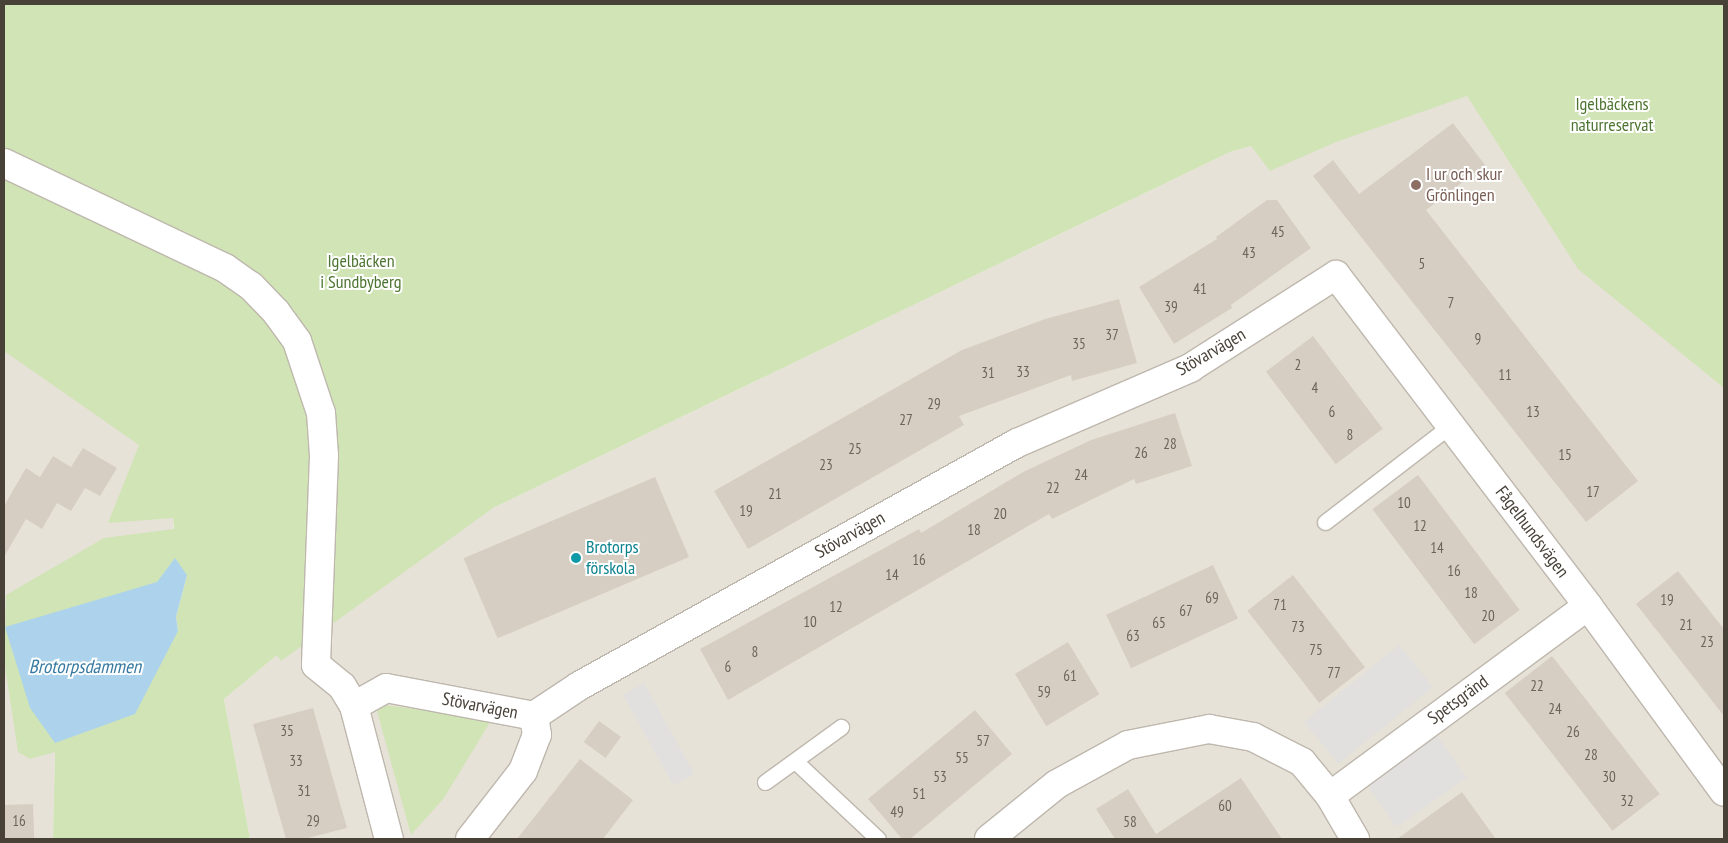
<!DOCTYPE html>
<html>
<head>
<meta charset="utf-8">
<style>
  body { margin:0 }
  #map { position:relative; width:1728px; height:843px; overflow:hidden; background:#f3f0ea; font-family:"PT Sans Narrow",sans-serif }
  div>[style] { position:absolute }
  .residential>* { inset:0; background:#e7e2d8 }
  .green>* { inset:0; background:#d1e4b6 }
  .parking>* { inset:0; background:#e2e0de; transform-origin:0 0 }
  .water>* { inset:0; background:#acd3eb }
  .building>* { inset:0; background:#d7cec3; transform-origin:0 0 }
  .roads { filter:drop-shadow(1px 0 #beb7ad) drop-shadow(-1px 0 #beb7ad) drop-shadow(0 1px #beb7ad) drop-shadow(0 -1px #beb7ad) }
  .lane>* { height:15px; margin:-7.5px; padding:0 7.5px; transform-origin:7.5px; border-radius:7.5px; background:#fff }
  .street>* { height:28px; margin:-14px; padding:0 14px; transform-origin:14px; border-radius:14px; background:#fff }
  .dots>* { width:14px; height:14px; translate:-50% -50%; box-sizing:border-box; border:2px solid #fff; border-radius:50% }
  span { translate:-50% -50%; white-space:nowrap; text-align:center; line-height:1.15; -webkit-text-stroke:4px #fff; paint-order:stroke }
  .number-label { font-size:15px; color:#6b645b }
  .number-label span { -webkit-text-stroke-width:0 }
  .park-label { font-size:18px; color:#4d7430 }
  .education-label { font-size:18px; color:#785e54 }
  .left { translate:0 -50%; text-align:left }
  .street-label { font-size:18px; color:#474138 }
  .culture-label { font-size:18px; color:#0d838f }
  .water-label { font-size:19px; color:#387aa2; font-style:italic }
  .frame { position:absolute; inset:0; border:5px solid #474138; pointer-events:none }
</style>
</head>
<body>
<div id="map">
  <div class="residential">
    <div style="clip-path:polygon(1490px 77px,1724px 378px,1724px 839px,250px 839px,224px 699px,400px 553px,1230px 152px)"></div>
    <div style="clip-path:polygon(4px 333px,148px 424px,171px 482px,175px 558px,113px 597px,30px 708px,55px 743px,53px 839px,4px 839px)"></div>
  </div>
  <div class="green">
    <div style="clip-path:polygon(evenodd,4px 4px,1724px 4px,1724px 388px,1578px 269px,1467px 96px,1336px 142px,1270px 171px,1251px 146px,1230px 152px,493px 508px,281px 661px,277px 655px,224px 699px,250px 839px,53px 839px,55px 752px,30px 759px,18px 752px,4px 660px,6px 595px,104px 538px,174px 529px,173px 518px,108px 523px,139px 445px,4px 351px,4px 4px,187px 575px,176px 617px,178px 631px,113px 597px,187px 575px)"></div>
    <div style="clip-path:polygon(385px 705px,492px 719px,444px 798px,411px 835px,377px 711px)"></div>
  </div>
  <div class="parking">
    <div style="left:1399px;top:645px;width:54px;height:122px;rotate:51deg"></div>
    <div style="left:644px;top:683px;width:104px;height:24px;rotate:61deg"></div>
    <div style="left:1434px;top:731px;width:57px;height:86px;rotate:55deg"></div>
  </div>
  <div class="water">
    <div style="clip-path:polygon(175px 558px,187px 575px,176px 617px,178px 631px,135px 714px,55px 743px,30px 708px,5px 627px,157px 582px)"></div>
  </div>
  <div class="building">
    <div style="clip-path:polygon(1453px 123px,1485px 165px,1426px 210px,1638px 481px,1586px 522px,1313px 176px,1333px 160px,1359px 194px)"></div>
    <div style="clip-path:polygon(1267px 200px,1277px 200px,1311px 248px,1231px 305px,1232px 308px,1174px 344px,1139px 287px,1217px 239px,1216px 237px)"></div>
    <div style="clip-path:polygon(1119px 299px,1137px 363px,1072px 381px,1071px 375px,959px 416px,964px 425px,748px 549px,714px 491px,962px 350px,1045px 319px)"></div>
    <div style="left:1313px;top:336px;width:116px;height:59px;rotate:53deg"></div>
    <div style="clip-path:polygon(1175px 413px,1192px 466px,1136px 484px,1134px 479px,1052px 519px,1049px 514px,728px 700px,700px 649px,919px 529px,921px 533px,1023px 472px,1091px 440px)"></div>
    <div style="clip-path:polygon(83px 448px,117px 468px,100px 496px,85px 488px,71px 511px,57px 503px,42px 529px,26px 519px,4px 557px,4px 506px,26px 468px,40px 477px,53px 456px,71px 467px)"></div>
    <div style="left:1418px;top:475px;width:169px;height:57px;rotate:53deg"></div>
    <div style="left:655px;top:477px;width:87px;height:208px;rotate:67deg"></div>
    <div style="left:1213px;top:565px;width:59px;height:118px;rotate:65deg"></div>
    <div style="clip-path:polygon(1678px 571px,1724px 629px,1724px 716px,1636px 604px)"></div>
    <div style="left:1293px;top:575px;width:117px;height:58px;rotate:52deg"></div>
    <div style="left:1068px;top:642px;width:61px;height:62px;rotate:59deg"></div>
    <div style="left:1552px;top:656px;width:175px;height:60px;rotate:52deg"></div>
    <div style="clip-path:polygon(313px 708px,347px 828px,304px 839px,286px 839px,253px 724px)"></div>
    <div style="clip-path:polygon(975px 710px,1012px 754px,910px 839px,902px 839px,868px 799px)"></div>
    <div style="left:599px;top:721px;width:27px;height:26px;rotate:36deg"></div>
    <div style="clip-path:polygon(580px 759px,633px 800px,603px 839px,517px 839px)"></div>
    <div style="clip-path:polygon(1241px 778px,1282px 839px,1115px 839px,1096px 809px,1128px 789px,1156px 834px)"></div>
    <div style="clip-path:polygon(1462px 792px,1496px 839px,1397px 839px)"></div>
    <div style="left:33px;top:804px;width:35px;height:29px;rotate:88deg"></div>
  </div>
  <div class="roads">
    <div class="lane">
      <div style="left:1325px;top:522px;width:159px;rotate:-37.6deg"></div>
      <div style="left:795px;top:761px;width:114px;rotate:43.2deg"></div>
      <div style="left:765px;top:782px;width:94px;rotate:-35.9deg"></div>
    </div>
    <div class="street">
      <div style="left:4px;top:163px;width:245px;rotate:25.4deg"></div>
      <div style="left:225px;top:268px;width:32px;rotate:35deg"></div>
      <div style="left:251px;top:286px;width:36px;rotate:46deg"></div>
      <div style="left:276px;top:312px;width:36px;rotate:54deg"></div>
      <div style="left:297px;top:341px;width:76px;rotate:71.6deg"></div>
      <div style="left:321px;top:413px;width:43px;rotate:86deg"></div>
      <div style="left:324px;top:456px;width:209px;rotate:92.2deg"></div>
      <div style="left:316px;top:665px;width:33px;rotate:39deg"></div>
      <div style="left:342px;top:686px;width:23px;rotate:59deg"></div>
      <div style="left:354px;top:706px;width:138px;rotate:75.3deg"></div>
      <div style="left:354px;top:706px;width:37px;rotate:-29deg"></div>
      <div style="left:386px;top:688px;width:151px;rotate:10.7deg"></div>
      <div style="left:534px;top:716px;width:54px;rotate:-33.7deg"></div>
      <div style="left:579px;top:686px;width:501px;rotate:-29.02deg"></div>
      <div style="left:1017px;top:443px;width:189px;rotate:-23.4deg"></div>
      <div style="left:1190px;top:368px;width:173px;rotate:-32.5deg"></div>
      <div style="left:1336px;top:275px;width:416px;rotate:52.7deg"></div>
      <div style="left:1588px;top:606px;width:230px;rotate:53.8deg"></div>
      <div style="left:1330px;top:796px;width:320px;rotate:-36.4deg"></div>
      <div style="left:470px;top:839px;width:86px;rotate:-52.1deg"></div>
      <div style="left:523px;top:771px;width:39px;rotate:-69deg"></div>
      <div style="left:537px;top:735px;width:19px;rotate:-99deg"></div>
      <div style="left:989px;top:839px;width:87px;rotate:-39deg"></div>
      <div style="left:1057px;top:784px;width:81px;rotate:-28.8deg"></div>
      <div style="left:1128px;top:745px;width:83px;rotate:-11.2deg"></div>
      <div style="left:1209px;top:729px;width:45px;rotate:10.3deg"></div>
      <div style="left:1253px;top:737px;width:55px;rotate:27deg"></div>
      <div style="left:1302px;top:762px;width:44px;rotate:50.5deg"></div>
      <div style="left:1330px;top:796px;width:50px;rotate:59.8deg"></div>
    </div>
  </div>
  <div class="dots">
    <div style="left:1416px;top:185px;background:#8d6e63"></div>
    <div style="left:576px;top:558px;background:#0f9aa8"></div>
  </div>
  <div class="number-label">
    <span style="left:1278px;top:232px">45</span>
    <span style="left:1249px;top:253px">43</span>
    <span style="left:1422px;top:264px">5</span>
    <span style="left:1200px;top:289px">41</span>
    <span style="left:1451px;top:303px">7</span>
    <span style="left:1171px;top:307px">39</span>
    <span style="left:1112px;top:335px">37</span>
    <span style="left:1478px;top:339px">9</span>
    <span style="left:1079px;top:344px">35</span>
    <span style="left:1298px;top:365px">2</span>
    <span style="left:1023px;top:372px">33</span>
    <span style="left:988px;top:373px">31</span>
    <span style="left:1505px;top:375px">11</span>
    <span style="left:1315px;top:388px">4</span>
    <span style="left:934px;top:404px">29</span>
    <span style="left:1332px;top:412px">6</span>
    <span style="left:1533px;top:412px">13</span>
    <span style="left:906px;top:420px">27</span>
    <span style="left:1350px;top:435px">8</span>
    <span style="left:1170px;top:444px">28</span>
    <span style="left:855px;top:449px">25</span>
    <span style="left:1141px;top:453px">26</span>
    <span style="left:1565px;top:455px">15</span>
    <span style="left:826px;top:465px">23</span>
    <span style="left:1081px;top:475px">24</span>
    <span style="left:1053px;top:488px">22</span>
    <span style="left:1593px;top:492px">17</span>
    <span style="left:775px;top:494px">21</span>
    <span style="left:1404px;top:503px">10</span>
    <span style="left:746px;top:511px">19</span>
    <span style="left:1000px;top:514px">20</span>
    <span style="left:1420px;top:526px">12</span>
    <span style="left:974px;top:530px">18</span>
    <span style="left:1437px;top:548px">14</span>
    <span style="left:919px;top:560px">16</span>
    <span style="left:1454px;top:571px">16</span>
    <span style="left:892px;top:575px">14</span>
    <span style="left:1471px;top:593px">18</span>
    <span style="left:1212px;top:598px">69</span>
    <span style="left:1667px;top:600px">19</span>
    <span style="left:1280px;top:605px">71</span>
    <span style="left:836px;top:607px">12</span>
    <span style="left:1186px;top:611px">67</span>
    <span style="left:1488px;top:616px">20</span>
    <span style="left:810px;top:622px">10</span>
    <span style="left:1159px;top:623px">65</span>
    <span style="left:1686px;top:625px">21</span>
    <span style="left:1298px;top:627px">73</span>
    <span style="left:1133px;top:636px">63</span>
    <span style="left:1707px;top:642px">23</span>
    <span style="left:1316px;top:650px">75</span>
    <span style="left:755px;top:652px">8</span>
    <span style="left:728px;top:667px">6</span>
    <span style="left:1334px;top:673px">77</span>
    <span style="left:1070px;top:676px">61</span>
    <span style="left:1537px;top:686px">22</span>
    <span style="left:1044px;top:692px">59</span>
    <span style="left:1555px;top:709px">24</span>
    <span style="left:287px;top:731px">35</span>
    <span style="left:1573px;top:732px">26</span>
    <span style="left:983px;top:741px">57</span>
    <span style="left:1591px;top:755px">28</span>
    <span style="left:962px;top:758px">55</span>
    <span style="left:296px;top:761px">33</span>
    <span style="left:940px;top:777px">53</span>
    <span style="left:1609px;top:777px">30</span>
    <span style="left:304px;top:791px">31</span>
    <span style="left:919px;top:794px">51</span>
    <span style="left:1627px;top:801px">32</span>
    <span style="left:1225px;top:806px">60</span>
    <span style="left:897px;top:812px">49</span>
    <span style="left:19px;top:821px">16</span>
    <span style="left:313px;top:821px">29</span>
    <span style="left:1130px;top:822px">58</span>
  </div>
  <div class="park-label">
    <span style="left:1612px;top:115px">Igelbäckens<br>naturreservat</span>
    <span style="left:361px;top:272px">Igelbäcken<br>i Sundbyberg</span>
  </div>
  <div class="education-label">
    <span class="left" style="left:1426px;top:185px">I ur och skur<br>Grönlingen</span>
  </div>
  <div class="street-label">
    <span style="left:1211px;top:352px;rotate:-30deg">Stövarvägen</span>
    <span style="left:1532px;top:532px;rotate:53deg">Fågelhundsvägen</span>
    <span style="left:850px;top:535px;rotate:-29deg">Stövarvägen</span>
    <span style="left:1458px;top:700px;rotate:-36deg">Spetsgränd</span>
    <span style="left:480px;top:706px;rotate:11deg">Stövarvägen</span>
  </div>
  <div class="culture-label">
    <span class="left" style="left:586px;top:558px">Brotorps<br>förskola</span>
  </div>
  <div class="water-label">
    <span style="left:85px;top:667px">Brotorpsdammen</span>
  </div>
  <div class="frame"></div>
</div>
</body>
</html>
